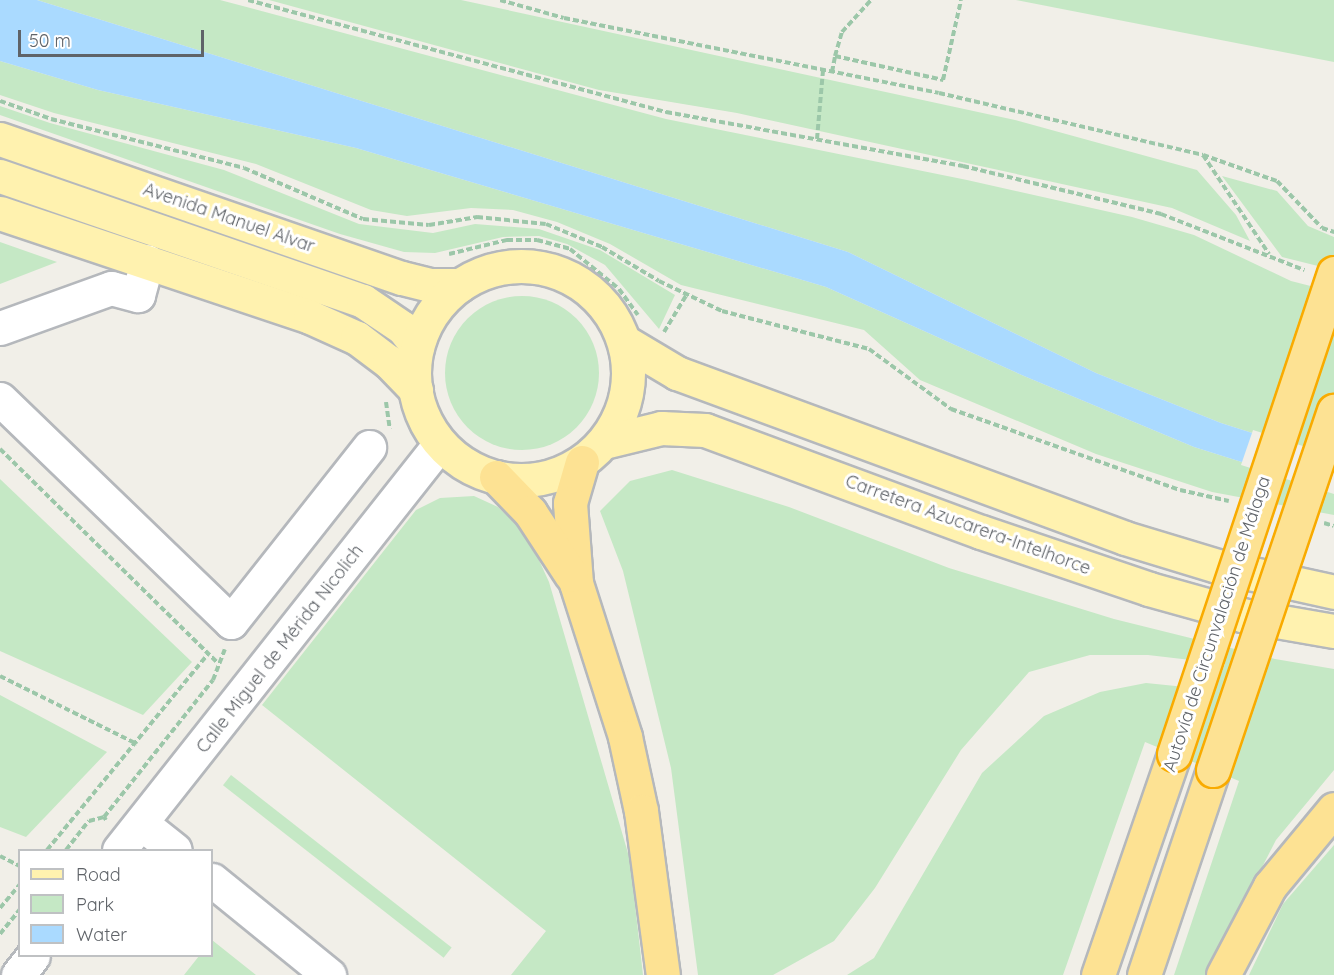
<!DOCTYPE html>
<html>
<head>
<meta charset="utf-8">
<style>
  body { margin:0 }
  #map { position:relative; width:1334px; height:975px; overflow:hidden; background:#f1efe8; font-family:Quicksand,sans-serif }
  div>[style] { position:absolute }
  .green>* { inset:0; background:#c5e8c5; transform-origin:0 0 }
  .round { border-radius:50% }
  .water>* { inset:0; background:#aadaff }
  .pier>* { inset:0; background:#f1efe8 }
  .path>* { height:4px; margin-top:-2px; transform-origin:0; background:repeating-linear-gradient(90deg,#9cc7a9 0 6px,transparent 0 9px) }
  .roads { filter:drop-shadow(2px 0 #b5b8bc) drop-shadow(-2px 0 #b5b8bc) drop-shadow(0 2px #b5b8bc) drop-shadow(0 -2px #b5b8bc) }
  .minor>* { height:33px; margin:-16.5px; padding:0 16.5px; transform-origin:16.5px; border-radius:16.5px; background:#fff }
  .major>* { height:33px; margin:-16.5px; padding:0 16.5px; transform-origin:16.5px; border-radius:16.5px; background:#fff2af }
  .major>.ring { margin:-16.5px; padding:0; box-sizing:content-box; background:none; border:33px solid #fff2af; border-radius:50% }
  .highway>* { height:33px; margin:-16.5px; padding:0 16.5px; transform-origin:16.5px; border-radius:16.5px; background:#fde293 }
  .bridges { filter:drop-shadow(2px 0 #f9ab00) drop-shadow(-2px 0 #f9ab00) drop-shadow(0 2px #f9ab00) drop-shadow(0 -2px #f9ab00) }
  .highway-bridge>* { height:33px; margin:-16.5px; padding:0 16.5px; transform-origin:16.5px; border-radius:16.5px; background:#fde293 }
  span { translate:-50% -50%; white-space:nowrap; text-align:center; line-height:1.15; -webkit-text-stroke:6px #fff; paint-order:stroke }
  .street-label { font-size:18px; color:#5f6368 }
  .legend { position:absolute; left:18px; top:849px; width:195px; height:108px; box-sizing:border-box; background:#fff; border:2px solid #bfc1c3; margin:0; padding:8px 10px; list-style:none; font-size:18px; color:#5f6368 }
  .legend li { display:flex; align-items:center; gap:12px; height:30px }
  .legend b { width:30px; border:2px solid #bfc1c3 }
  .scale { position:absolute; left:18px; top:30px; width:186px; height:27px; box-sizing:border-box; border:3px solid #5f6368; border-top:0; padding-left:8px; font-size:18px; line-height:21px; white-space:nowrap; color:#5f6368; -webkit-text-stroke:4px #fff; paint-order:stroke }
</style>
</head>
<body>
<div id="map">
  <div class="green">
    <div style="clip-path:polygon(37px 0,220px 0,666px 119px,967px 180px,1132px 217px,1194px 235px,1291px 281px,1334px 292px,1334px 459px,1221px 423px,1096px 373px,848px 252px)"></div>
    <div style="clip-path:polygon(269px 0,461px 0,1015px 120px,1197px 170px,1236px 215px,1250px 241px,1172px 208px,737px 113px,599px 90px)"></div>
    <div style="clip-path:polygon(1016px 0,1334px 0,1334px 62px)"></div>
    <div style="clip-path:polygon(0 61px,98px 90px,356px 148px,826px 287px,1024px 376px,1194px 447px,1334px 491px,1334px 515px,1212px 492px,1096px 454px,920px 380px,864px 330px,681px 285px,610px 244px,557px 222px,513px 210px,471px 208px,407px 216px,371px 210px,256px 164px,54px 113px,0 95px)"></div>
    <div style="clip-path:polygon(0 106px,50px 123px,224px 170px,359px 224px,433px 233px,475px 224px,539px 229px,600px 250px,675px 295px,659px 329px,605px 265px,567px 244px,539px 236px,503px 237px,435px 253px,404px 252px,340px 234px,0 115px)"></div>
    <div style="clip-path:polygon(1222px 176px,1277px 191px,1308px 226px,1334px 237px,1334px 270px,1282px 257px)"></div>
    <div style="clip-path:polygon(0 242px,57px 262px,0 284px)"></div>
    <div class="round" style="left:445px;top:296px;width:154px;height:154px"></div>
    <div style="clip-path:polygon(672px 470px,789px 507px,949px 568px,1114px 619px,1275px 659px,1334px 669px,1334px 770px,1276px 840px,1207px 975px,1174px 975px,1239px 781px,1145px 742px,1063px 975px,847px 975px,874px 958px,982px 773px,1044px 716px,1100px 692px,1146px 683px,1215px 690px,1225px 664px,1148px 655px,1090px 655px,1029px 672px,961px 750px,875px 888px,834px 941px,773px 975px,698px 975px,671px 768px,623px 571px,600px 511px,630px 481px)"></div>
    <div style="clip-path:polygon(0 479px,192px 662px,143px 715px,0 651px)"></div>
    <div style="clip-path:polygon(474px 496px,498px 507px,528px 536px,549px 582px,630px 860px,643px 975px,511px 975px,546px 931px,262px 705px,416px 510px,440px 498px)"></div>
    <div style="clip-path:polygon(0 695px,107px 752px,26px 837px,0 827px)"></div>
    <div style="left:231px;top:775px;width:280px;height:13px;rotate:38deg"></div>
    <div style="clip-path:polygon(1334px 845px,1334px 975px,1249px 975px,1283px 904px)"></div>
    <div style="clip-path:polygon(212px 940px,256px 975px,184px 975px,199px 956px,212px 956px)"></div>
  </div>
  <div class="water">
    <div style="clip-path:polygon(0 0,37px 0,848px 252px,1096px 373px,1221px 423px,1334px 459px,1334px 491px,1194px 447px,1024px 376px,826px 287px,356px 148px,98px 90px,0 61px)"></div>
  </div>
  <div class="pier">
    <div style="clip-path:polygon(1253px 430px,1334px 456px,1334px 494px,1241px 465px)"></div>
  </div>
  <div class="path">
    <div style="left:248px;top:0;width:433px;rotate:15deg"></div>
    <div style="left:666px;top:112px;width:302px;rotate:10.3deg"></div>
    <div style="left:963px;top:166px;width:204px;rotate:13.6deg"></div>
    <div style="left:1161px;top:214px;width:154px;rotate:21.4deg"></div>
    <div style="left:500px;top:0;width:66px;rotate:15.7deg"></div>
    <div style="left:564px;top:18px;width:382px;rotate:11.3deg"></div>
    <div style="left:939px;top:93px;width:271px;rotate:13.2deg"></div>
    <div style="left:1203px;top:155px;width:78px;rotate:19.4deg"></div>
    <div style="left:1277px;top:181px;width:65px;rotate:46.2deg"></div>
    <div style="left:1322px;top:228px;width:13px;rotate:18deg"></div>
    <div style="left:835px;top:56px;width:25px;rotate:-74deg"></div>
    <div style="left:842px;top:32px;width:43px;rotate:-47.8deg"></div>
    <div style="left:832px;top:72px;width:16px;rotate:-79deg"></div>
    <div style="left:835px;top:56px;width:111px;rotate:12.5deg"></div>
    <div style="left:943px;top:80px;width:82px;rotate:-77.3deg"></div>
    <div style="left:0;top:101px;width:54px;rotate:19.4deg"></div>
    <div style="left:51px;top:119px;width:199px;rotate:14.2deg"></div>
    <div style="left:244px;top:168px;width:129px;rotate:23.2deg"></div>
    <div style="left:363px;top:219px;width:66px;rotate:5.2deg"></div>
    <div style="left:429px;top:225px;width:49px;rotate:-9.5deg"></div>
    <div style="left:477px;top:217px;width:69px;rotate:5.8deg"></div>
    <div style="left:546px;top:224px;width:61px;rotate:22.3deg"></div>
    <div style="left:602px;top:247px;width:66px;rotate:30.8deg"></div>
    <div style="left:659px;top:281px;width:70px;rotate:25.5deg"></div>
    <div style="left:722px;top:311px;width:152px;rotate:14.5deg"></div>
    <div style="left:869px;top:349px;width:102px;rotate:36.2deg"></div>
    <div style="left:951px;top:409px;width:243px;rotate:19.5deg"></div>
    <div style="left:1180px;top:490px;width:50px;rotate:12.7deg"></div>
    <div style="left:817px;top:139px;width:69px;rotate:-85deg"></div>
    <div style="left:1203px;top:155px;width:119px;rotate:56.3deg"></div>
    <div style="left:449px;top:254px;width:60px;rotate:-13.6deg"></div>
    <div style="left:507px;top:240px;width:30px"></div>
    <div style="left:537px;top:240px;width:34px;rotate:15deg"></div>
    <div style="left:570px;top:249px;width:63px;rotate:39.2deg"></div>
    <div style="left:619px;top:289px;width:32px;rotate:54deg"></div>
    <div style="left:664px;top:332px;width:44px;rotate:-58.8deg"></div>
    <div style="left:386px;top:402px;width:27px;rotate:82deg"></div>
    <div style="left:0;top:449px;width:305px;rotate:44.5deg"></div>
    <div style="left:1324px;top:523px;width:10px;rotate:17deg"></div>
    <div style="left:0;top:676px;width:153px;rotate:26.4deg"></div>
    <div style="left:106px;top:820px;width:4px;rotate:-124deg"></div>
    <div style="left:104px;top:817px;width:175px;rotate:-51.5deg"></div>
    <div style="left:213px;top:680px;width:33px;rotate:-69deg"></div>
    <div style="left:47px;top:850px;width:254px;rotate:-50.6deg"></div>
    <div style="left:66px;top:850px;width:37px;rotate:-52deg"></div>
    <div style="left:89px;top:821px;width:16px;rotate:-15deg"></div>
    <div style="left:0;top:856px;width:22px;rotate:27deg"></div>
    <div style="left:0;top:908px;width:31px;rotate:-50deg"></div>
    <div style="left:0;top:934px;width:32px;rotate:-51deg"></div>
  </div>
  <div class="roads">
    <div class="minor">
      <div style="left:0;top:328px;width:118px;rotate:-19.8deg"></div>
      <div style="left:111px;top:288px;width:28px;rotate:15deg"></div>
      <div style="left:138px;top:295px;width:35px;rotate:-75deg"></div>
      <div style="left:0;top:399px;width:321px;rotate:44deg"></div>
      <div style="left:231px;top:622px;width:223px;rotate:-51.7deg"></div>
      <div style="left:141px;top:823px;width:43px;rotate:38.5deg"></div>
      <div style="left:119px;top:850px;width:516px;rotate:-51.69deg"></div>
      <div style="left:212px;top:880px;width:151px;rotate:39.1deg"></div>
      <div style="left:18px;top:975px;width:24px;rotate:-52deg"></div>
    </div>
    <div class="major">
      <div style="left:0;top:139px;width:425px;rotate:19.1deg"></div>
      <div style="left:402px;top:278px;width:30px;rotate:14deg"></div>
      <div style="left:431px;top:285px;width:29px"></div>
      <div style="left:0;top:176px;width:384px;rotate:19deg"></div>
      <div style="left:363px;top:301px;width:48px;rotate:34deg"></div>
      <div style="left:403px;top:328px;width:23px;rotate:52deg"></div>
      <div style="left:0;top:213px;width:327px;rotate:18.5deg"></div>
      <div style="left:310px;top:317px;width:51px;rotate:24.1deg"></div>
      <div style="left:357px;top:338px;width:40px;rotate:37deg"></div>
      <div style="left:389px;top:362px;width:39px;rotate:46deg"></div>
      <div class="ring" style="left:414px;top:266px;width:181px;height:181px"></div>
      <div style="left:625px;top:342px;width:61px;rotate:30.8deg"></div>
      <div style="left:677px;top:373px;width:477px;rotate:20.2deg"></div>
      <div style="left:1125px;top:538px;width:96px;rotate:16.9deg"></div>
      <div style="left:1217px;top:566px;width:120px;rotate:12.5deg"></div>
      <div style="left:604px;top:442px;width:59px;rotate:-13.8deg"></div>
      <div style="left:661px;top:428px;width:44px;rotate:2.6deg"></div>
      <div style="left:705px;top:430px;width:294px;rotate:20.3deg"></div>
      <div style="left:981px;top:532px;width:177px;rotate:18.7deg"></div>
      <div style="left:1149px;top:589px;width:97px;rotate:15.6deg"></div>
      <div style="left:1242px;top:615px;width:93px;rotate:9.9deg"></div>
    </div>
    <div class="highway">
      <div style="left:582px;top:462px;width:43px;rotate:106.3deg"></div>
      <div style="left:570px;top:503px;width:80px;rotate:85.7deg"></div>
      <div style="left:576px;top:583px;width:162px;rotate:72.3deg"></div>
      <div style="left:625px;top:737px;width:76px;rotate:77.8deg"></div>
      <div style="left:641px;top:811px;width:165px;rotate:82.4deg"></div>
      <div style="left:496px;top:477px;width:49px;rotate:45.8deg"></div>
      <div style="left:530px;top:512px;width:75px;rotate:56.9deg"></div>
      <div style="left:1098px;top:975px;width:234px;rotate:-71deg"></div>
      <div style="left:1144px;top:975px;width:216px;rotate:-71.4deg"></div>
      <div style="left:1223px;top:975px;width:101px;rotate:-62.2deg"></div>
      <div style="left:1270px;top:886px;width:100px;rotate:-50.3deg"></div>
    </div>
  </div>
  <div class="bridges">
    <div class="highway-bridge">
      <div style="left:1174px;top:754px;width:507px;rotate:-71.6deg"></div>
      <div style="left:1213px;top:770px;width:379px;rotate:-71.4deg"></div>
    </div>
  </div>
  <div class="street-label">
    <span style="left:229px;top:218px;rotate:19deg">Avenida Manuel Alvar</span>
    <span style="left:968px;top:525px;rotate:20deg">Carretera Azucarera-Intelhorce</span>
    <span style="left:1217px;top:624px;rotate:-72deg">Autovía de Circunvalación de Málaga</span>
    <span style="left:280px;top:649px;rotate:-52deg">Calle Miguel de Mérida Nicolich</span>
  </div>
  <ul class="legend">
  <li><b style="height:8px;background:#fff2af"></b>Road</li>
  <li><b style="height:16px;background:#c5e8c5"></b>Park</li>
  <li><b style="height:16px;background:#aadaff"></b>Water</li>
  </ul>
  <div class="scale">50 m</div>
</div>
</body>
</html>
